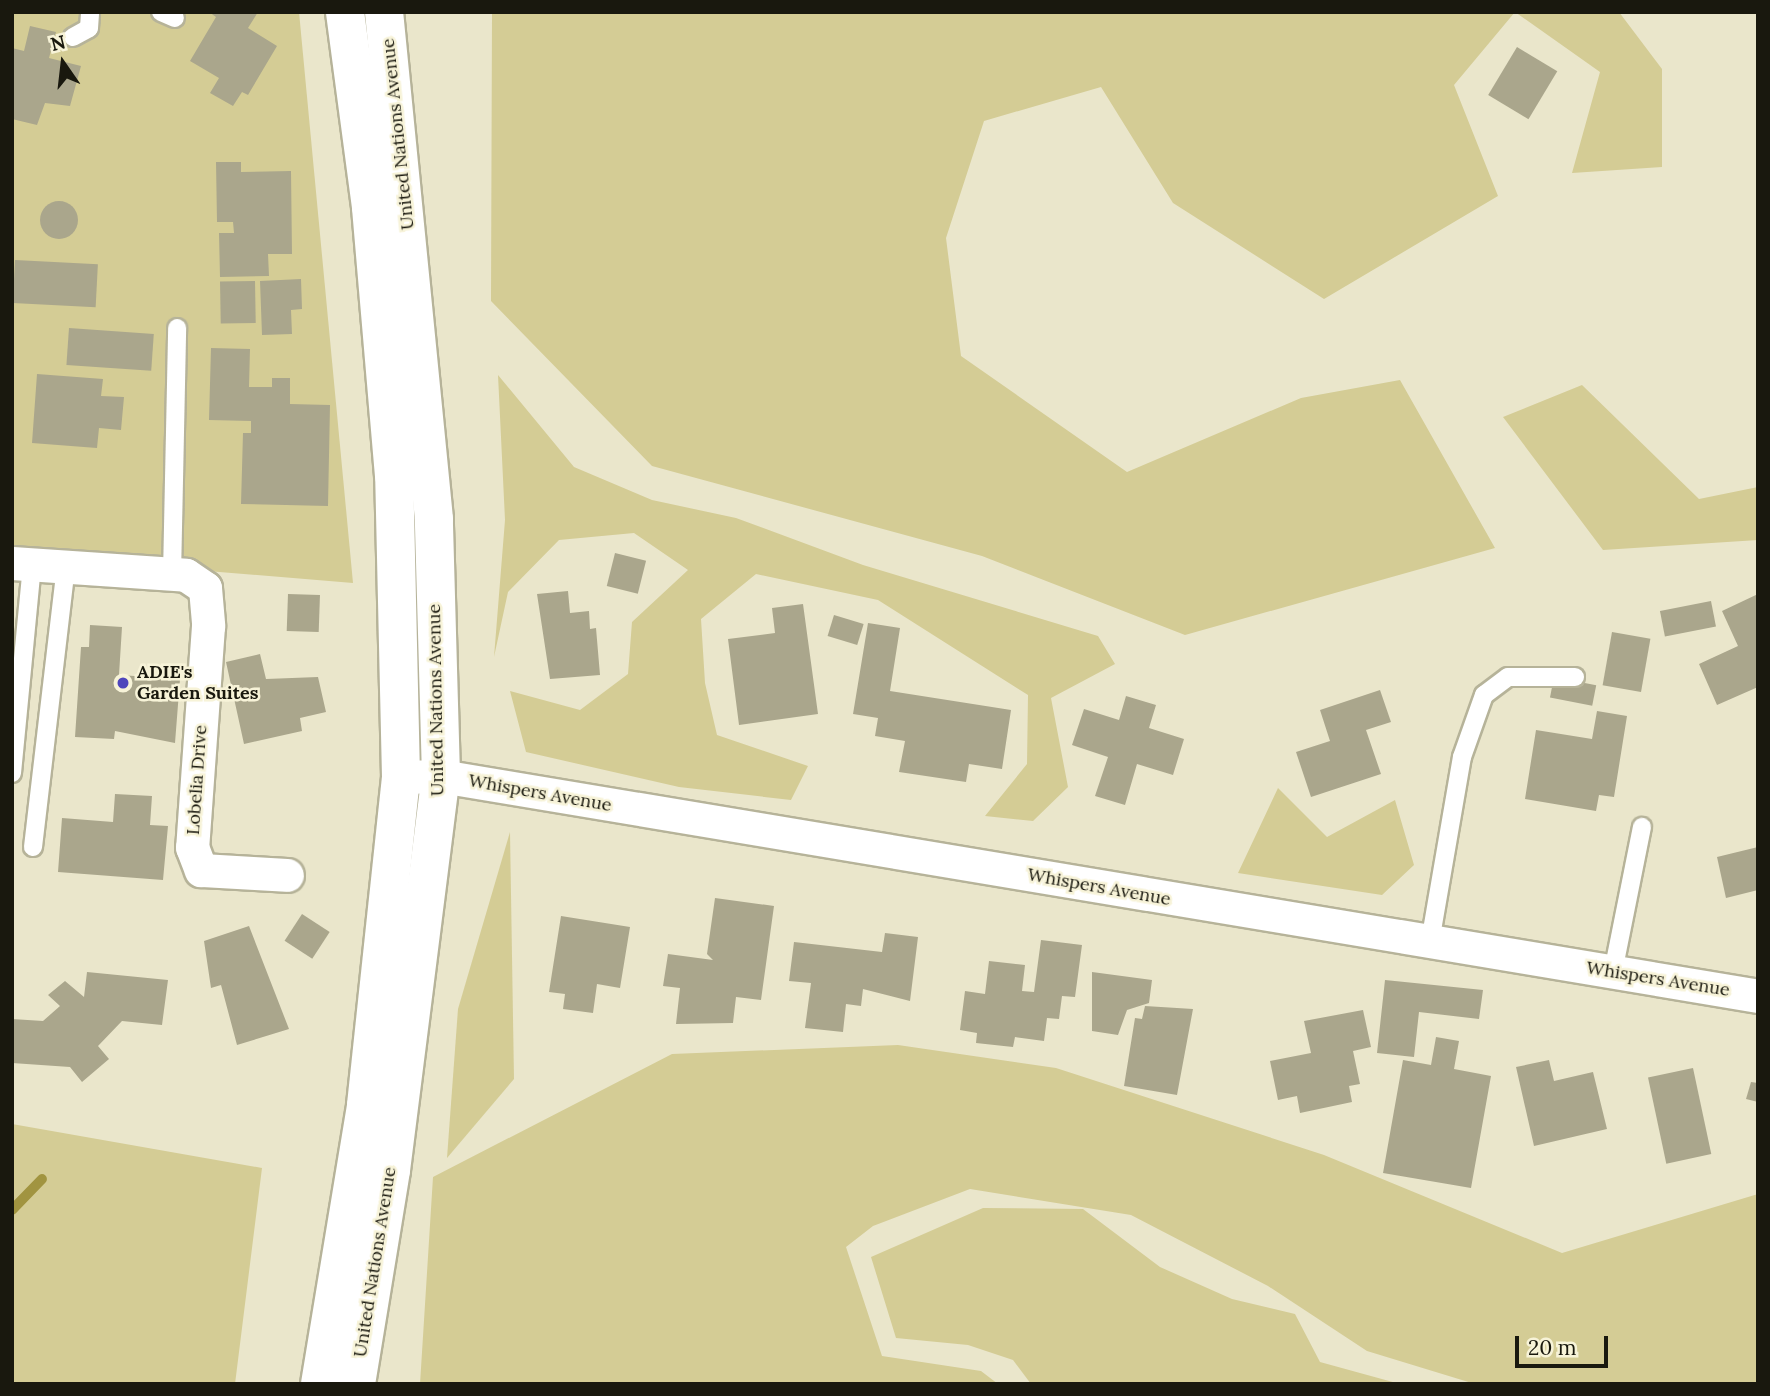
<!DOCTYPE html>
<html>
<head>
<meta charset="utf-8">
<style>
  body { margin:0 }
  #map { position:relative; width:1770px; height:1396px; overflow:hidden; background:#eae6cb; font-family:Lora,serif }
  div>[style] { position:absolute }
  .green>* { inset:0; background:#d4cc95 }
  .stream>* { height:10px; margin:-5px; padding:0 5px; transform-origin:5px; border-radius:5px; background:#a19440 }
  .building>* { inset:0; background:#aaa68c; transform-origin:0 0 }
  .round { border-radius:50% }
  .roads { filter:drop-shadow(2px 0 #b6b399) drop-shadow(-2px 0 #b6b399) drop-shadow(0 2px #b6b399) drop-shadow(0 -2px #b6b399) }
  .lane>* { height:18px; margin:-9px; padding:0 9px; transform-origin:9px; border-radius:9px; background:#fff }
  .street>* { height:33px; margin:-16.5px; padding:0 16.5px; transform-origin:16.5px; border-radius:16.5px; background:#fff }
  .secondary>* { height:38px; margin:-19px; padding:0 19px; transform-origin:19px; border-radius:19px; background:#fff }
  .dots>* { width:19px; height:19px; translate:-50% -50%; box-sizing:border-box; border:4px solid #f7f3d8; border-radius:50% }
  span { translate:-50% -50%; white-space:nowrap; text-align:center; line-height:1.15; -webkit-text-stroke:5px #f7f3d8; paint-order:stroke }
  .street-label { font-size:18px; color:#19180e }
  .poi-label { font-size:18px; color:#19180e; font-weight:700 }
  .left { translate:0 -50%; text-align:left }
  .frame { position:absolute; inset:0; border:14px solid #19180e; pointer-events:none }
  .north { position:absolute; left:28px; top:28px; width:70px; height:70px; -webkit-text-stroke:5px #f7f3d8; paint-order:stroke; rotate:346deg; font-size:19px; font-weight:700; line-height:28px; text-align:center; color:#19180e }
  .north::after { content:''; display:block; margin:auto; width:24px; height:32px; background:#19180e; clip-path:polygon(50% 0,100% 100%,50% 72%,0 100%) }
  .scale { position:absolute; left:1515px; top:1336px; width:93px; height:32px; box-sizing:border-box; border:4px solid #19180e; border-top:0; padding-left:9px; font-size:21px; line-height:24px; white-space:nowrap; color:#19180e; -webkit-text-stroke:5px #f7f3d8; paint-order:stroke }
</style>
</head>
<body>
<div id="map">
  <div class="green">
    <div style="clip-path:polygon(12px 12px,299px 12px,353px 583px,12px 555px)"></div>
    <div style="clip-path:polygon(492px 12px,1619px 12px,1662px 69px,1662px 167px,1572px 173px,1600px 72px,1515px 12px,1454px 85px,1498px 196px,1324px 299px,1173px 203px,1101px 87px,984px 121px,946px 238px,961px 356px,1127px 472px,1301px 398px,1400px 380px,1495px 548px,1185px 635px,982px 556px,652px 466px,491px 301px)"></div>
    <div style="clip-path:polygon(498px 375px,574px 467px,652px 500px,736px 518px,863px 565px,1098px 636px,1115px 664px,1051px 698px,1068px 787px,1033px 821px,985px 816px,1027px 764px,1028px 695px,878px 600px,756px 574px,701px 619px,705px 683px,717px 735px,808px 766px,791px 800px,679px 787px,526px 752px,510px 691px,580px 710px,628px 674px,632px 622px,688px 570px,634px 533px,559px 540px,508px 592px,494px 657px,505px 520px)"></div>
    <div style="clip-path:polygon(1582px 385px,1699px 499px,1758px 487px,1758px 540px,1603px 550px,1503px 417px)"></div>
    <div style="clip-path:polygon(1278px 788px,1327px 837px,1395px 800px,1414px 865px,1382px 895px,1238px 873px)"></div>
    <div style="clip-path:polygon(510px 832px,514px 1079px,447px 1158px,458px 1009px)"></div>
    <div style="clip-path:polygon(898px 1045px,1056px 1068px,1324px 1155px,1562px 1253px,1758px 1194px,1758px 1384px,1475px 1384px,1367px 1351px,1268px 1286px,1131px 1215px,970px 1189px,873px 1226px,846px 1247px,882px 1356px,981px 1371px,998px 1384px,420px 1384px,433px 1177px,672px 1054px)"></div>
    <div style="clip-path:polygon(12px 1124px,262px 1168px,235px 1384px,12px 1384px)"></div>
    <div style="clip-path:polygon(983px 1208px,1083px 1209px,1160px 1267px,1232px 1299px,1295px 1314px,1320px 1362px,1400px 1384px,1031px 1384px,1013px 1360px,968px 1345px,896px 1338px,871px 1257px)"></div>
  </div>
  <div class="stream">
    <div style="left:12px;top:1210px;width:43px;rotate:-45.9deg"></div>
  </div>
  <div class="building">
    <div style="clip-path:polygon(209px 12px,258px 12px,248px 28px,277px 46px,248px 95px,242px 92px,233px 106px,210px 93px,219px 78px,190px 61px,216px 17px)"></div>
    <div style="clip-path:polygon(30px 26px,56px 32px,49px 58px,81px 66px,70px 106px,45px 103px,37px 125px,12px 119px,12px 48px,24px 51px)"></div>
    <div style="left:1517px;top:47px;width:47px;height:56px;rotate:31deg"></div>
    <div style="clip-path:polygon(216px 162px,241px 162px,241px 172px,291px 171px,292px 254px,268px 254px,269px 276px,220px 277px,219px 233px,234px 233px,233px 222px,217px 222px)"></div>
    <div class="round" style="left:40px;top:201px;width:38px;height:38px"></div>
    <div style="left:15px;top:260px;width:83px;height:43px;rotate:3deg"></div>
    <div style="clip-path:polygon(301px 279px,302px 309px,291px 310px,292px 334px,262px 335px,260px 281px)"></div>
    <div style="left:255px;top:281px;width:42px;height:35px;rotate:89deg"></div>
    <div style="left:69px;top:328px;width:85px;height:37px;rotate:4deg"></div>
    <div style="clip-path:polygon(211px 348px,250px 349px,249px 387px,272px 387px,272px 378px,290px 378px,290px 404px,330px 405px,328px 506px,241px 504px,243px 433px,251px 433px,251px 421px,209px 420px)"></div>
    <div style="clip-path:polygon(37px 374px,103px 379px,101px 396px,124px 397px,121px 430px,99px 428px,97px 448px,32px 443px)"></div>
    <div style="left:615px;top:553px;width:32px;height:34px;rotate:14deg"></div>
    <div style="clip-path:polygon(568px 591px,570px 613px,589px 611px,590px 629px,596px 628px,600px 675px,550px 679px,537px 594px)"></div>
    <div style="left:288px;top:594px;width:32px;height:37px;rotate:2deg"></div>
    <div style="clip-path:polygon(1758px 594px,1758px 687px,1717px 705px,1699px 664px,1738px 646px,1722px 611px)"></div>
    <div style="left:1711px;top:601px;width:26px;height:52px;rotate:79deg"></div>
    <div style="clip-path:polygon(803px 604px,818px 714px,739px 725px,728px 639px,775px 633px,772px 608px)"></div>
    <div style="left:834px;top:615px;width:31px;height:22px;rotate:17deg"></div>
    <div style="clip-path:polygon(868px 623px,900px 628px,890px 691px,1011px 710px,1002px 769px,969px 764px,966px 782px,899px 772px,905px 741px,875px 736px,878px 718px,853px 714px)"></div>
    <div style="clip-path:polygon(90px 625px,122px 627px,119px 675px,180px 679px,175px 743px,115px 731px,114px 739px,75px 737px,81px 647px,89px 647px)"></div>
    <div style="left:1612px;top:632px;width:39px;height:54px;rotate:10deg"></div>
    <div style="clip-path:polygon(260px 654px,266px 679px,318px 677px,326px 712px,300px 718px,302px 731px,244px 744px,226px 662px)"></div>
    <div style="left:1554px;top:677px;width:43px;height:21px;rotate:11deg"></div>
    <div style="clip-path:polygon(1380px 690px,1391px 722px,1366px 730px,1381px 774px,1311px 797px,1296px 752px,1330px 741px,1320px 710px)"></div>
    <div style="clip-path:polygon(1126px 696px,1156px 705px,1149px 728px,1184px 739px,1173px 775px,1137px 764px,1125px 805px,1095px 796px,1108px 757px,1072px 745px,1084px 709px,1119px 720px)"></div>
    <div style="clip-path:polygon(1597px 711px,1627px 716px,1614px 797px,1599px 795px,1596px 811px,1525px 799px,1536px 730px,1592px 739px)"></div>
    <div style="clip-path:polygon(115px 794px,152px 796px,150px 825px,168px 826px,163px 880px,58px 872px,62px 818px,113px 822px)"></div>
    <div style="clip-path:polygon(1758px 847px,1758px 890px,1726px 898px,1717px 857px)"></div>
    <div style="clip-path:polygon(715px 898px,774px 906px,761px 1000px,736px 997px,733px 1023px,676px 1024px,680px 988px,663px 986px,668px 954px,713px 960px,707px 954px)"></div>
    <div style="left:302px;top:914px;width:33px;height:32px;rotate:33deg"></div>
    <div style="clip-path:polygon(561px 916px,630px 927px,620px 988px,597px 984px,593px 1013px,563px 1009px,565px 994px,549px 992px)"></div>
    <div style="clip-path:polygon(249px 926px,289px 1029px,237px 1045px,221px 985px,211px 988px,204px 941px)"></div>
    <div style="clip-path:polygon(885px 933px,918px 937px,910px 1001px,863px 989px,861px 1006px,846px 1004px,843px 1032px,805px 1028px,811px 983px,789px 981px,794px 942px,882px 952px)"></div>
    <div style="clip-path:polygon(1041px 940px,1082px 945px,1075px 997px,1062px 996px,1059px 1019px,1047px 1018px,1044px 1041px,1015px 1037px,1013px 1047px,976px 1043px,977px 1033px,960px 1030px,965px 991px,985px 994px,989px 961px,1025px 965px,1022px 991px,1034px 992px)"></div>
    <div style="clip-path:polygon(87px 972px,168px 980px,162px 1025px,122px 1021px,98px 1046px,109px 1059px,82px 1082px,70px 1067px,12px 1063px,12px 1019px,43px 1021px,60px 1006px,48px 995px,65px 981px,84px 997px)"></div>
    <div style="clip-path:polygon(1092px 972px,1152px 980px,1149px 1003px,1127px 1010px,1118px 1035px,1092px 1031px)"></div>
    <div style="clip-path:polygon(1385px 980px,1483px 990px,1479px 1019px,1419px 1012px,1414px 1057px,1377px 1053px)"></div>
    <div style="clip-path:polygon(1145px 1006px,1193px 1009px,1177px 1095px,1124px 1086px,1135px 1018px,1142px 1019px)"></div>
    <div style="clip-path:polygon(1363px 1010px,1371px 1047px,1353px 1051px,1360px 1084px,1349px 1086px,1352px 1102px,1300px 1113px,1297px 1096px,1278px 1100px,1270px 1061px,1311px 1053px,1304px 1021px)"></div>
    <div style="clip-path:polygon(1436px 1037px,1459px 1041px,1454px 1069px,1491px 1076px,1471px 1188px,1383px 1173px,1403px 1060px,1431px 1065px)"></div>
    <div style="clip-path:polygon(1549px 1060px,1554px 1081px,1593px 1072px,1607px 1129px,1534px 1146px,1516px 1067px)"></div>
    <div style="left:1693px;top:1068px;width:88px;height:46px;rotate:78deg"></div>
    <div style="clip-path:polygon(1751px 1082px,1758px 1083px,1758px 1102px,1746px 1099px)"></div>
  </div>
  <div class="roads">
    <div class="lane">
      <div style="left:161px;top:12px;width:15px;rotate:23deg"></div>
      <div style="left:73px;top:37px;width:18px;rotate:-29deg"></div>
      <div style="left:89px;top:28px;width:16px;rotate:-86deg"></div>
      <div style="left:172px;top:575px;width:247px;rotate:-88.8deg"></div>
      <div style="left:12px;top:773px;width:210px;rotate:-84.5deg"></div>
      <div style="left:33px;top:847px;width:282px;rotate:-83.3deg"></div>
      <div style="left:1430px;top:942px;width:188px;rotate:-80.2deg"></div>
      <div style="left:1462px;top:757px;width:66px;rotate:-70.5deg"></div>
      <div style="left:1484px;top:695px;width:30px;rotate:-37deg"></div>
      <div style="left:1508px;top:677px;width:67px"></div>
      <div style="left:1613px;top:972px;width:148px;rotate:-78.7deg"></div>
    </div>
    <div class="street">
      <div style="left:12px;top:563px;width:174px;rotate:3.9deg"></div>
      <div style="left:186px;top:575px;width:23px;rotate:34deg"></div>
      <div style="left:205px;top:588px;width:38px;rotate:85deg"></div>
      <div style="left:208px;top:626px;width:222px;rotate:94.1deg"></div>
      <div style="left:192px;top:847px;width:25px;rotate:69deg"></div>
      <div style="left:201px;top:870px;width:86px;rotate:3.3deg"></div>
      <div style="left:401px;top:777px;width:40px;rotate:-1.4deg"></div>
      <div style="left:441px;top:776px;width:1335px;rotate:9.48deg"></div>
    </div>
    <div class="secondary">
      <div style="left:320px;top:1384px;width:283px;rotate:-80.6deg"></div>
      <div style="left:366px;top:1105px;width:330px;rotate:-83.9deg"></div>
      <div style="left:401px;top:777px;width:301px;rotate:-91.3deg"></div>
      <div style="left:394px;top:476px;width:270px;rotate:-94.9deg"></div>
      <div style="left:371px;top:207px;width:197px;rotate:-97.6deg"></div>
      <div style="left:356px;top:1384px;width:217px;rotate:-80.7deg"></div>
      <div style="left:391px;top:1170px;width:397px;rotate:-82.8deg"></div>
      <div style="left:441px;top:776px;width:257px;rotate:-91.6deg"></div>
      <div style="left:434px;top:519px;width:509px;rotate:-95.63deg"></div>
    </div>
  </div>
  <div class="dots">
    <div style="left:123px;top:683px;background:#4e46bc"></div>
  </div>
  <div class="street-label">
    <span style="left:398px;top:134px;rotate:-96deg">United Nations Avenue</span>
    <span style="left:436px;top:700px;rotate:-91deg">United Nations Avenue</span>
    <span style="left:197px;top:780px;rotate:-86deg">Lobelia Drive</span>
    <span style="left:540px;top:793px;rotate:10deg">Whispers Avenue</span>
    <span style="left:1099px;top:887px;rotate:10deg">Whispers Avenue</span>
    <span style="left:1658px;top:979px;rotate:9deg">Whispers Avenue</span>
    <span style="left:375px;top:1262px;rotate:-81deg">United Nations Avenue</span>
  </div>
  <div class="poi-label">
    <span class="left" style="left:137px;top:683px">ADIE's<br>Garden Suites</span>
  </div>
  <div class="frame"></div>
  <div class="north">N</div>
  <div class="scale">20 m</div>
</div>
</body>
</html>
